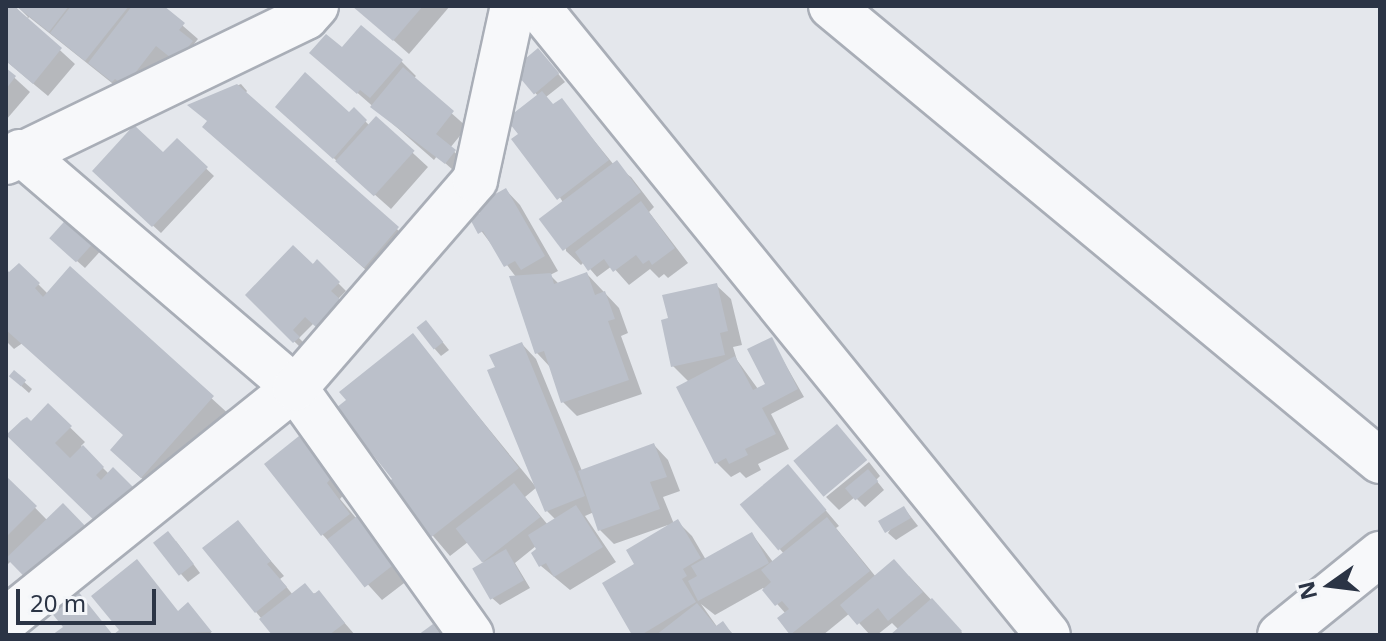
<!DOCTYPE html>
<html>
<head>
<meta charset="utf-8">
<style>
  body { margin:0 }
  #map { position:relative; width:1386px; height:641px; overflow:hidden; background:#e4e7ec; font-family:"Noto Sans",sans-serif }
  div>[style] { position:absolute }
  .shadow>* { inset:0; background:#0003 }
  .building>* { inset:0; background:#bbc0ca; transform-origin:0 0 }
  .roads { filter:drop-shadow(2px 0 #a9aeb7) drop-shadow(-2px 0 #a9aeb7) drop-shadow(0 2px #a9aeb7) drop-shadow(0 -2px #a9aeb7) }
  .minor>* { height:44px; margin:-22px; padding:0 22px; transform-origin:22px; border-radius:22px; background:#f7f8fa }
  span { translate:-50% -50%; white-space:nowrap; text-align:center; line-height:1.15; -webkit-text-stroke:8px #f4f6f9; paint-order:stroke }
  .frame { position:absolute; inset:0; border:8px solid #2b3445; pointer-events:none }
  .north { position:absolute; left:1290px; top:545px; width:80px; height:80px; -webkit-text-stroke:6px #f4f6f9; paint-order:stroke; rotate:256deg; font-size:22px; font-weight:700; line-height:32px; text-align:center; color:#2b3445 }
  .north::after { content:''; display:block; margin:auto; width:28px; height:36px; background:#2b3445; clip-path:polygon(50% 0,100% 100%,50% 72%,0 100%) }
  .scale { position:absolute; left:16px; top:589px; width:140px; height:36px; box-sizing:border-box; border:4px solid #2b3445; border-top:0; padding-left:10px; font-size:24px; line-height:28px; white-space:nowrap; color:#2b3445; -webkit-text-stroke:6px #f4f6f9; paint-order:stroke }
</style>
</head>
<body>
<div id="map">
  <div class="shadow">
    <div style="clip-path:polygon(6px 6px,15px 6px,26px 19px,28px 17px,17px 6px,160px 6px,198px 39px,194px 44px,206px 57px,127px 95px,29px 17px,27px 20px,75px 64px,48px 96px,6px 61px)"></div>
    <div style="clip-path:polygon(355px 6px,450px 6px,409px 54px)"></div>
    <div style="clip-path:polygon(342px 50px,401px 61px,416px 76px,413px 79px,467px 127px,450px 148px,462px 159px,453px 170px,437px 156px,434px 160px,312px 53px)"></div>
    <div style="clip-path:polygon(545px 58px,565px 82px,546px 97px,554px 106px,561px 100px,614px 165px,631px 177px,654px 207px,649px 212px,688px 263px,668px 278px,664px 274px,659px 278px,650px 269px,629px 285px,612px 266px,597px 277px,584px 262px,581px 265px,566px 251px,564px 204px,521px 135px,538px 96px,515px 70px)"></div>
    <div style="clip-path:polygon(6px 70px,30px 92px,6px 120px)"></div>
    <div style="clip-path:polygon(241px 84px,247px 91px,245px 94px,417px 247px,384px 286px,205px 127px,209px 122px,191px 105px)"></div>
    <div style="clip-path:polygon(354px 110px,370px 126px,376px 119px,428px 167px,391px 209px,292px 121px,349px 115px)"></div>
    <div style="clip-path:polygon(177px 141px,214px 176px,161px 233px,94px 171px,163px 155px)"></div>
    <div style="clip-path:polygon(506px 190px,520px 205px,558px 271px,550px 275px,559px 284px,587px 274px,619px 308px,628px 333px,621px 336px,642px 394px,577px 416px,562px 401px,551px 368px,537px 353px,516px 277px,473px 220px)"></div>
    <div style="clip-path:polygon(72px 215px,105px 246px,85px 268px,60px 246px)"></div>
    <div style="clip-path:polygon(317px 262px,346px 291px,299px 338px,306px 345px,302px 349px,247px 295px)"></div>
    <div style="clip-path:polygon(19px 265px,48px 294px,70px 269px,232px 417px,161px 495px,131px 469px,125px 436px,24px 342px,14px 349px,6px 341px,6px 272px,9px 275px)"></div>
    <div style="clip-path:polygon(716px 285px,731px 299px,742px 345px,733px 347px,737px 360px,758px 389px,768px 385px,771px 339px,804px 397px,771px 414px,789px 449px,758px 464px,761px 470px,746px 478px,740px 472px,731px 477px,717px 463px,689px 382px,673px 366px)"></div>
    <div style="clip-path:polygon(433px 330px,449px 350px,441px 356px,434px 348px)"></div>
    <div style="clip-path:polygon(evenodd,413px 336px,536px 487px,497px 368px,522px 344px,536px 359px,582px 471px,654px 445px,668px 460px,680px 491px,663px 497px,674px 524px,678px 522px,692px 536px,706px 560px,752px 534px,773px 562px,784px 554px,742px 504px,788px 466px,839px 526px,836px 528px,876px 577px,909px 576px,964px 635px,893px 635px,899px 630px,892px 623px,877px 635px,870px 635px,850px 613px,823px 635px,793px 635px,780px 619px,786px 614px,763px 588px,715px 615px,701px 604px,718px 628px,722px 623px,734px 635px,635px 635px,637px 564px,668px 525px,614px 544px,600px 530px,594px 512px,585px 516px,616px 562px,570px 590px,541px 566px,536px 546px,515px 563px,530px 588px,500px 605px,492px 598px,485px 564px,468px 542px,450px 556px,389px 484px,394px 479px,413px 336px,537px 487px,547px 511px,556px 520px,548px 525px,525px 497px,537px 487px)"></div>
    <div style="clip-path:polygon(14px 373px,32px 389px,29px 393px,19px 384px)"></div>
    <div style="clip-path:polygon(48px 406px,85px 442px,81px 446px,109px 474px,109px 533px,31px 423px)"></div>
    <div style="clip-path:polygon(299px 439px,345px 493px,340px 499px,408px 580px,382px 600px,323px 535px)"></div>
    <div style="clip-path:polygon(869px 462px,880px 476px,876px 480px,884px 490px,865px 507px,855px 497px,839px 510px,826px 497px)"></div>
    <div style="clip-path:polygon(6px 478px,48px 521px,63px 506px,99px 543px,12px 560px,6px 566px)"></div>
    <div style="clip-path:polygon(904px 508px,918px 526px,896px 540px,888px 533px)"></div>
    <div style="clip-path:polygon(238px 523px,284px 576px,280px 579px,293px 595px,319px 593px,355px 635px,275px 635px,256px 612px)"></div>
    <div style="clip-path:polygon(176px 541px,200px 573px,188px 582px,181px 574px)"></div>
    <div style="clip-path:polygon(178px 612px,195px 612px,213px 635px,117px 635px)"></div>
  </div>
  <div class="building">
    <div style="clip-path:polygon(8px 6px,14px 6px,62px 48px,33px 84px,6px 61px)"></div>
    <div style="clip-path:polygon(16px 6px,69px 6px,49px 32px)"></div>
    <div style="clip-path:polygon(71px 6px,129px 6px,85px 61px,50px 33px)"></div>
    <div style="clip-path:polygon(132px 6px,164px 6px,185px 23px,179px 30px,193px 41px,176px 62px,156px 46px,125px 86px,115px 79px,112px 82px,88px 63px)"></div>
    <div style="clip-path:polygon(352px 6px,423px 6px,393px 41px)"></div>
    <div style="clip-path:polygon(361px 25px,403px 60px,370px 98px,360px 90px,357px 94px,309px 53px,326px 34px,342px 47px)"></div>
    <div style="left:538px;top:48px;width:33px;height:33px;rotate:50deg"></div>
    <div style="clip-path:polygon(403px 67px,454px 111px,436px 134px,456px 150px,445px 164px,370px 107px)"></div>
    <div style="clip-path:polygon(6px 68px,16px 76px,6px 89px)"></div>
    <div style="clip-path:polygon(305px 72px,349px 112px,354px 107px,367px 120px,333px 159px,275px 107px)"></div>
    <div style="clip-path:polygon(237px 84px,399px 227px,364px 268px,202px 127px,207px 121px,187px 105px)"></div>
    <div style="clip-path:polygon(542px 91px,553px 104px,562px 98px,609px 160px,557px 200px,511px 139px,518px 134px,506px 119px)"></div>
    <div style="left:376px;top:116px;width:52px;height:61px;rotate:42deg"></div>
    <div style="clip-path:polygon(134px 125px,163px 152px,177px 138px,208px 167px,152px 227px,92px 171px)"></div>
    <div style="left:617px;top:160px;width:40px;height:98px;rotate:53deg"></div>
    <div style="clip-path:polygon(506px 188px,545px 256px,521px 270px,515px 261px,504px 267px,483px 231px,478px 234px,470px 219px,480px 213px,474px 206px)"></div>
    <div style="clip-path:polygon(641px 201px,675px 248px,652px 265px,649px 260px,643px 264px,636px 255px,613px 272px,604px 259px,588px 271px,575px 252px)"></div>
    <div style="left:72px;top:213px;width:36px;height:34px;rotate:42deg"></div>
    <div style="clip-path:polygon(293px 245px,313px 264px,317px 259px,340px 282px,331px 291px,356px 314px,331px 341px,305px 317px,293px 330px,300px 337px,293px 343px,245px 295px)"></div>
    <div style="clip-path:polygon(19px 263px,40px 283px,35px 288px,43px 297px,70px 266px,214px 396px,141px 478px,110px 450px,123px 435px,6px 330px,6px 269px,9px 272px)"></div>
    <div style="clip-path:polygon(587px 272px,595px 295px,605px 291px,615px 319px,608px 321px,629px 380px,561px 403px,544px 351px,535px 354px,509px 276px,551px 273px,554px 284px)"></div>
    <div style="clip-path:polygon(717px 283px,728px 331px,720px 333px,725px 355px,671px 367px,661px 320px,668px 318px,662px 295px)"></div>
    <div style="left:426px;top:320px;width:28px;height:12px;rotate:52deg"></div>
    <div style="clip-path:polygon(413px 333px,519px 468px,430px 538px,386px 484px,392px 479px,336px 408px,346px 400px,339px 392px)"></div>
    <div style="clip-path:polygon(772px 337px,798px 389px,762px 408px,776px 434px,745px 449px,748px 455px,729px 464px,726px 458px,715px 464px,676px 387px,735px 356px,753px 390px,765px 384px,747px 349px)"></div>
    <div style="clip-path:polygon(522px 342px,585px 496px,545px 512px,487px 370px,495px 367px,489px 355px)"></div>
    <div style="left:14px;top:370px;width:16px;height:8px;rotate:40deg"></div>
    <div style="clip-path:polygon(48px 403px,72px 426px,55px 443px,70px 458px,83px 445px,104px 467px,96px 475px,101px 480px,113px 467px,137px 491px,101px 527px,6px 435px,22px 420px,27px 417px,31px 421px)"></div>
    <div style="left:837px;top:424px;width:47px;height:57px;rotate:50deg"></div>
    <div style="clip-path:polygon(299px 436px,332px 477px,327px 483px,350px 514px,321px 536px,264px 464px)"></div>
    <div style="clip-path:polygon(654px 443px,667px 477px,650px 482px,660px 509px,598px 531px,578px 471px)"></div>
    <div style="left:788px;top:464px;width:60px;height:63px;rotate:50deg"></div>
    <div style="left:868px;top:469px;width:16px;height:30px;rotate:50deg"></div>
    <div style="clip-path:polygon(6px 476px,37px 506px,6px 537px)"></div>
    <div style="left:514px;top:483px;width:43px;height:74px;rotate:52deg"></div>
    <div style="left:63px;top:503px;width:33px;height:79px;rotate:46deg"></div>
    <div style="clip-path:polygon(576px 505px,603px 547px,554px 577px,546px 563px,539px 567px,531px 553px,536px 549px,528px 535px)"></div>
    <div style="left:904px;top:506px;width:14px;height:30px;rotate:60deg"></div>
    <div style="left:357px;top:516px;width:61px;height:38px;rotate:52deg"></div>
    <div style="clip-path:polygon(827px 517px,870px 571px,790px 635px,777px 618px,789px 609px,782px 601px,775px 606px,762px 590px,771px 582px,761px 570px)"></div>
    <div style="clip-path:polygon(678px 519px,701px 558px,683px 569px,687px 576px,682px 579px,696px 602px,641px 635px,632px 635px,602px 583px,634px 564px,626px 550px)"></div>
    <div style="clip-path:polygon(238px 520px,271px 561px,267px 564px,287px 587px,255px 613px,202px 548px)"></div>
    <div style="left:168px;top:531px;width:42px;height:19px;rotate:52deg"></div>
    <div style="clip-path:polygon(752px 532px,769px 563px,698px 601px,688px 581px,697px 576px,691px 566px)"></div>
    <div style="left:506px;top:549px;width:36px;height:39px;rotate:60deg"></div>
    <div style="clip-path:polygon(137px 559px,178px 611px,188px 602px,212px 632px,113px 635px,119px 630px,91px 596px)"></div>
    <div style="clip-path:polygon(894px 559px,923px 592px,888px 621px,878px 608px,857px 625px,840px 605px)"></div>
    <div style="clip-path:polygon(305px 583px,314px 594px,319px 590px,345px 623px,329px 635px,272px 635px,259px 619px)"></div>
    <div style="clip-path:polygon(77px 590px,113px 635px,52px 635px,63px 627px,50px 611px)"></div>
    <div style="clip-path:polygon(932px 598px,962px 631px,958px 635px,890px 635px)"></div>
    <div style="clip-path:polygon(697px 603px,716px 626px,723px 621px,733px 635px,656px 635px)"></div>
    <div style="clip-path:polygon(433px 624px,441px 635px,418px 635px)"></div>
  </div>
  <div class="roads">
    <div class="minor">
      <div style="left:537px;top:6px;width:810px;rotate:50.91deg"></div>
      <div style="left:831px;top:6px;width:713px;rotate:39.65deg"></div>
      <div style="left:20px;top:152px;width:362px;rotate:40.6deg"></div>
      <div style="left:295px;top:388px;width:303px;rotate:54.5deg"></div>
      <div style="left:6px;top:162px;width:333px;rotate:-25.8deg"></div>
      <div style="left:306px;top:17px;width:15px;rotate:-48deg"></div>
      <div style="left:6px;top:620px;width:371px;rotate:-38.8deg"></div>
      <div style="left:295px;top:388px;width:275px;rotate:-49.1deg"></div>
      <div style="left:475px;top:180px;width:178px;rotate:-77.7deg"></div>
      <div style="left:1280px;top:635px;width:129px;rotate:-39deg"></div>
    </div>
  </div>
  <div class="frame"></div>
  <div class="north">N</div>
  <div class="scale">20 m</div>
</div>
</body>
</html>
